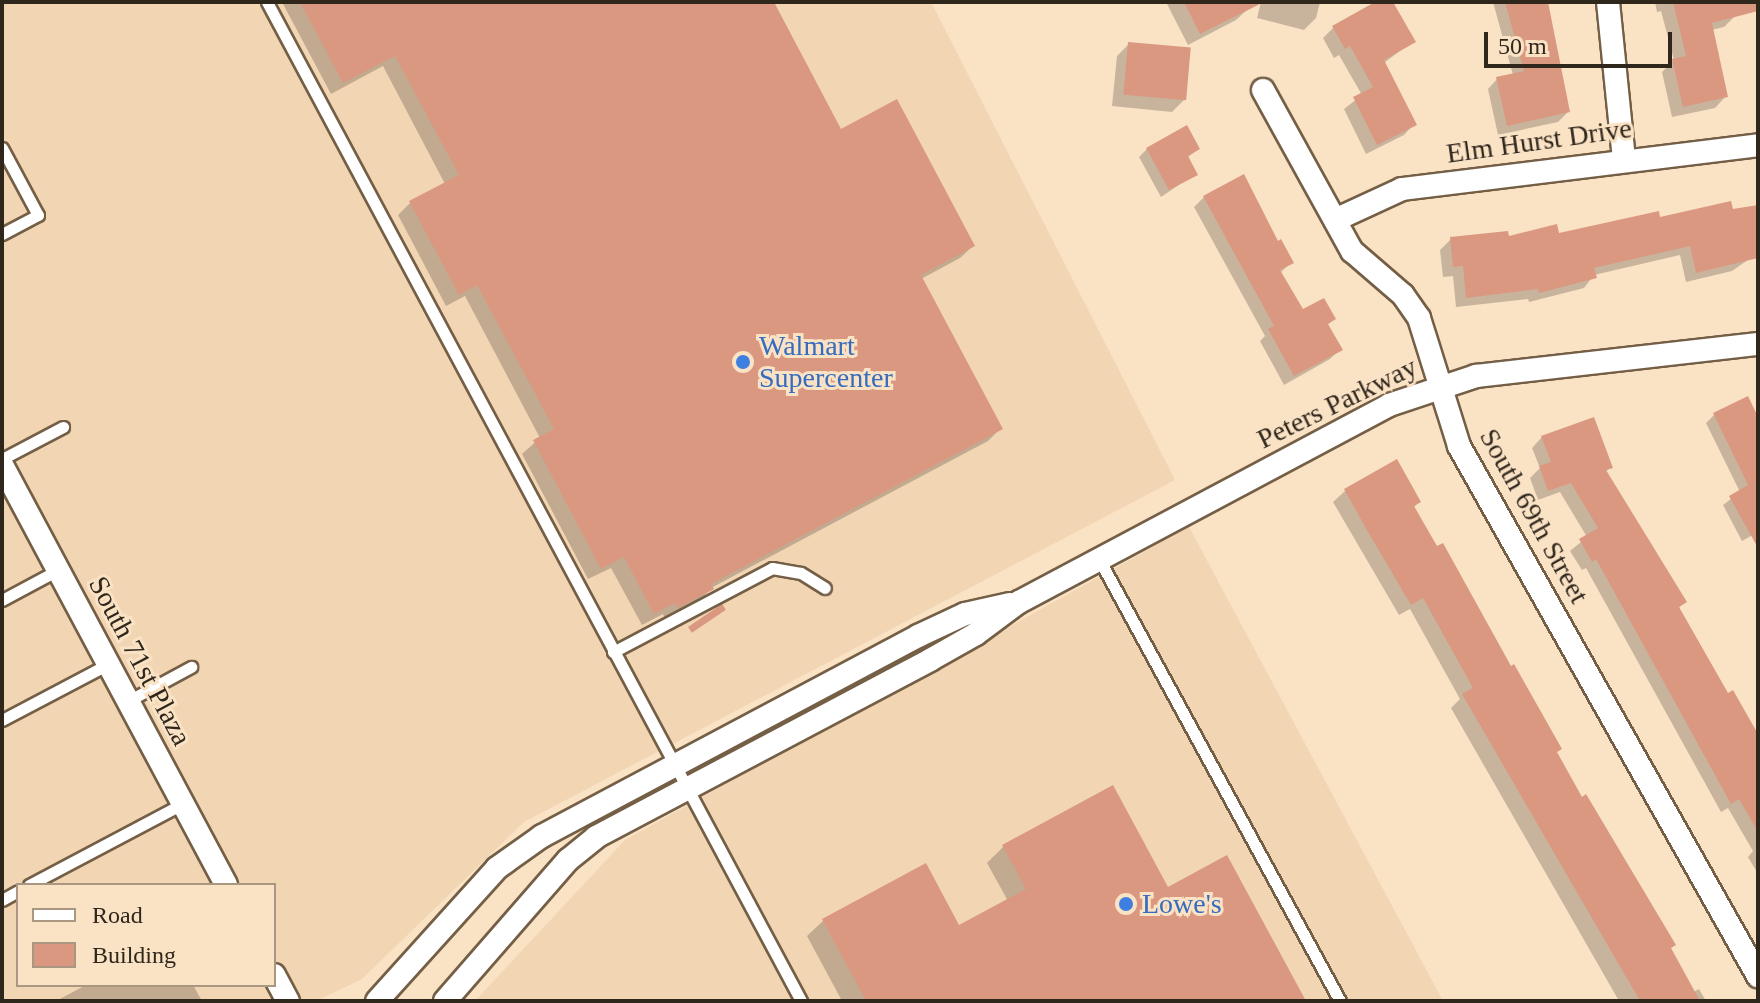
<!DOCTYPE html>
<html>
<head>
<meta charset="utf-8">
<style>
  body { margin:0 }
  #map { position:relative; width:1760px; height:1003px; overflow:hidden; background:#fae2c5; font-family:Georgia,serif }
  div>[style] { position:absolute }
  .built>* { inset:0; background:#f2d5b3 }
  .shadow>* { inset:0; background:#0003 }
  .building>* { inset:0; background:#da9881; transform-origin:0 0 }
  .roads { filter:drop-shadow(2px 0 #745f46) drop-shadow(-2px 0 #745f46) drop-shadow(0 2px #745f46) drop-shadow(0 -2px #745f46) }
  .lane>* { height:11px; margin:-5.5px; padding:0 5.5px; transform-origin:5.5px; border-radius:5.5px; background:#fff }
  .street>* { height:22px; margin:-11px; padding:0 11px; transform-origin:11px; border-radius:11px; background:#fff }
  .dots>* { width:22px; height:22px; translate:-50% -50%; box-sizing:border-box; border:4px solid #fae2c5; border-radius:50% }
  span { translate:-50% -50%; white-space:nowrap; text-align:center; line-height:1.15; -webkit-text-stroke:6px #fae2c5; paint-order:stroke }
  .street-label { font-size:28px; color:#2f261c }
  .shop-label { font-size:28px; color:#366cbe }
  .left { translate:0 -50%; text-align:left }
  .frame { position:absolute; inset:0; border:4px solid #2f261c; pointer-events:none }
  .legend { position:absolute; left:16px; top:883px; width:260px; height:104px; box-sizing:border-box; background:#fae2c5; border:2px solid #a99781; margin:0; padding:10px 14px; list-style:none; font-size:24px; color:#2f261c }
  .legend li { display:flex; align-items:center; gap:16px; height:40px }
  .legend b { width:40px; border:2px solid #a99781 }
  .scale { position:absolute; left:1484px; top:32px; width:188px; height:36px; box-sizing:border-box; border:4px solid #2f261c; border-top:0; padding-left:10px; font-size:24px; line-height:28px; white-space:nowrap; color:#2f261c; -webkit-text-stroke:6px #fae2c5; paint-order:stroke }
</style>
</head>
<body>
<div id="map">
  <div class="built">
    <div style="clip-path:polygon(evenodd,2px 2px,931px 2px,1175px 480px,524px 822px,362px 979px,316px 1001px,2px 1001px,2px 2px,18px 885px,274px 885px,274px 985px,18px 985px,18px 885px)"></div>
    <div style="clip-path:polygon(1189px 527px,1443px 1001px,475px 1001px,625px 840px)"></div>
  </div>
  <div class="shadow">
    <div style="clip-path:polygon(282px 2px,772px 2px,840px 131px,973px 246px,960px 258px,921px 279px,1000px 429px,988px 441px,711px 588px,700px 601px,665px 619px,663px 614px,642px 625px,611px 568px,588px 579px,522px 454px,540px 438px,465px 296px,446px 306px,398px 215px,410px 203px,445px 184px,383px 66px,331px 94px)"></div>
    <div style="clip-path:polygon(1166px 2px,1245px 2px,1249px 8px,1236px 20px,1188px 45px)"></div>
    <div style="clip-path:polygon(1261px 2px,1320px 2px,1316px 18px,1304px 30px,1257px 18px)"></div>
    <div style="clip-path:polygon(1379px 2px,1391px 2px,1413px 41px,1384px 63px,1414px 124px,1404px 135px,1366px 154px,1344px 109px,1362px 95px,1339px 55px,1334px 58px,1323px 38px,1333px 28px)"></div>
    <div style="clip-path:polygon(1493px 2px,1546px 2px,1568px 112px,1558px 122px,1498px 135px,1488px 89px,1497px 79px,1513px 75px)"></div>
    <div style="clip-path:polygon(1655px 2px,1732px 2px,1735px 16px,1724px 27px,1711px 30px,1726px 96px,1715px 108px,1672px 117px,1662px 72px,1674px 60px,1661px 11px,1657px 12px)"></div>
    <div style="clip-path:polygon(1129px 44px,1184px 100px,1172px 112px,1112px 106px,1117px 56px)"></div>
    <div style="clip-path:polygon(1147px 149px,1198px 149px,1187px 158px,1195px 174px,1161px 197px,1139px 157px)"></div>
    <div style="clip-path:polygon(1204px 197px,1277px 244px,1292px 262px,1280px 273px,1303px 312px,1334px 318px,1327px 325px,1340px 349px,1330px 359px,1284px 385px,1260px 341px,1265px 336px,1194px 207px)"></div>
    <div style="clip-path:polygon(1758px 207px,1758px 253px,1732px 271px,1686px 282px,1680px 255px,1594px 275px,1584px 288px,1529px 302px,1528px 299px,1456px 307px,1453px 276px,1443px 277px,1440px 250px,1451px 239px,1558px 236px)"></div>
    <div style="clip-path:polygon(1714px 415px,1758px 420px,1758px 532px,1742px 541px,1723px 505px,1740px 492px,1706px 423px)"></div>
    <div style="clip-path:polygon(1542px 437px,1610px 467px,1605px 473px,1684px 602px,1678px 609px,1727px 696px,1758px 738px,1758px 874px,1748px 857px,1753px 851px,1728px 808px,1721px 812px,1586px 568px,1582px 570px,1570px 551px,1587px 537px,1560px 492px,1538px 500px,1530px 478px,1540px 468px,1532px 448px)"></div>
    <div style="clip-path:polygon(1345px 491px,1419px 502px,1413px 508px,1693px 992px,1699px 989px,1706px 1001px,1619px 1001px,1451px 708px,1460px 699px,1410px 609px,1399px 615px,1333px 502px)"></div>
    <div style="clip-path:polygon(1003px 847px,1167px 890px,1304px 1001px,842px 1001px,807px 936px,824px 920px,958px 928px,1008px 901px,987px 863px)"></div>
    <div style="clip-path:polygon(86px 985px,193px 985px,202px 1001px,56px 1001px)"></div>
  </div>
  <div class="building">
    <div style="clip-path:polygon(300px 2px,774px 2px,841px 129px,897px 99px,975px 246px,921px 275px,1003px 429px,711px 584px,714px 589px,678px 608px,675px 603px,654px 614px,624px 557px,601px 569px,533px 440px,554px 429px,477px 285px,459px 295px,409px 201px,459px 175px,395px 56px,343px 83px)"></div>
    <div style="clip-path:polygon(1184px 2px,1264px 2px,1200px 34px)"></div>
    <div style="clip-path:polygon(1375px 2px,1393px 2px,1416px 42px,1384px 60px,1417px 125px,1377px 145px,1353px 97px,1373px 87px,1350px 46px,1345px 49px,1332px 26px)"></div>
    <div style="clip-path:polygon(1505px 2px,1548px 2px,1570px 112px,1507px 126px,1496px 77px,1524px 71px)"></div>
    <div style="clip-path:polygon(1673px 2px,1758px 2px,1758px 11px,1712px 23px,1728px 97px,1683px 107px,1672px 59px,1686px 56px)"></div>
    <div style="left:1128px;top:42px;width:63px;height:53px;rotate:5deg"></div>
    <div style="clip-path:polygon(1187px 125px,1200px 149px,1188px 156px,1198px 175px,1169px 190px,1146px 148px)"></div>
    <div style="clip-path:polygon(1244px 174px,1278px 241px,1281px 239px,1294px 263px,1280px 270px,1303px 309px,1324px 298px,1336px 319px,1328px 324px,1343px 350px,1294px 376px,1268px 329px,1274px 326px,1203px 196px)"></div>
    <div style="clip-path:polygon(1731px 201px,1733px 209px,1758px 205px,1758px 258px,1696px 273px,1690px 246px,1594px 268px,1597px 278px,1539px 293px,1538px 289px,1466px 298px,1463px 266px,1453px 267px,1450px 237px,1508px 231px,1509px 236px,1557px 224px,1559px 233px,1659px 211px,1660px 217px)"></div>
    <div style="clip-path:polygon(1748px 396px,1758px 417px,1758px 548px,1729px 496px,1748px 485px,1713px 413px)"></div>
    <div style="clip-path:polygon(1594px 417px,1613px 468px,1606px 470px,1687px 602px,1679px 607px,1728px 693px,1733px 690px,1758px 734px,1758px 832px,1739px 799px,1731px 804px,1596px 559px,1592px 562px,1579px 539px,1598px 528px,1571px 483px,1548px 491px,1539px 466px,1551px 462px,1541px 436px)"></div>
    <div style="clip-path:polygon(1397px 459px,1421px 502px,1414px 506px,1437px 546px,1443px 543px,1511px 666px,1514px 664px,1562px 749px,1557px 752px,1582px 797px,1586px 794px,1676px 945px,1671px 948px,1700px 1001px,1640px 1001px,1462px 694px,1473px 688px,1423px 598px,1411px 605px,1368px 532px,1344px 489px)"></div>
    <div style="left:722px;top:604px;width:7px;height:41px;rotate:56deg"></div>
    <div style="clip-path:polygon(1113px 785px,1168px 887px,1227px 855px,1306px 1001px,866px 1001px,822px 919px,926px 863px,959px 925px,1026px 889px,1002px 845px)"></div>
  </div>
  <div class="roads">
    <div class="lane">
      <div style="left:267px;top:2px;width:1133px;rotate:61.87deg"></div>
      <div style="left:2px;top:148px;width:76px;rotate:61.8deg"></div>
      <div style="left:38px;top:215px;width:41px;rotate:152.2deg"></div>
      <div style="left:2px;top:459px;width:69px;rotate:-27.7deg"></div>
      <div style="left:1099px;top:559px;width:503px;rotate:61.4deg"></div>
      <div style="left:2px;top:600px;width:64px;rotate:-28.2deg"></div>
      <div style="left:613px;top:652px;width:180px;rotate:-27.8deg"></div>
      <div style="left:772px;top:568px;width:29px;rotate:10deg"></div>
      <div style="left:801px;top:573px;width:28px;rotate:32deg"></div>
      <div style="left:128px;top:701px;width:72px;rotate:-28.4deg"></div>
      <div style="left:2px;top:720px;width:120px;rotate:-27.8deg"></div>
      <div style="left:29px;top:885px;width:173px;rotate:-27.9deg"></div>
      <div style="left:2px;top:900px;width:18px;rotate:-29deg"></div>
    </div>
    <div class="street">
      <div style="left:1608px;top:2px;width:158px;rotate:84.2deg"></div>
      <div style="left:1263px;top:90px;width:184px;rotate:61.1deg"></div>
      <div style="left:1352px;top:251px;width:67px;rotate:40.8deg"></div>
      <div style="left:1403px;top:295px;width:28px;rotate:55deg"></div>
      <div style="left:1419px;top:318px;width:134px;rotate:72.6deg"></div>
      <div style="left:1459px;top:446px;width:609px;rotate:60.57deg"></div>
      <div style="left:1335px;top:220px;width:74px;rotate:-24.8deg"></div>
      <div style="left:1402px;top:189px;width:359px;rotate:-7deg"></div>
      <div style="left:2px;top:465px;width:476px;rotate:61.9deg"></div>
      <div style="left:274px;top:975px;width:30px;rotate:62deg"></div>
      <div style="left:377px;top:1001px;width:179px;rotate:-47.9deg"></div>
      <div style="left:497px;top:868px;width:55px;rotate:-35.4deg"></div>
      <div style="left:542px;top:836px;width:426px;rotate:-28deg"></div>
      <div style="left:918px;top:636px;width:52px;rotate:-25.1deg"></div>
      <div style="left:965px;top:614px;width:46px;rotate:-12.5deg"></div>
      <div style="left:445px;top:1001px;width:187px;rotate:-48.9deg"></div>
      <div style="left:568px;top:860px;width:36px;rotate:-39deg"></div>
      <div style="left:596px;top:837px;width:378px;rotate:-27.9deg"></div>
      <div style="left:930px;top:660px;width:53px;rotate:-29.5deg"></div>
      <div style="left:976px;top:634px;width:54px;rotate:-36.7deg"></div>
      <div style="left:1019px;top:602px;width:419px;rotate:-28deg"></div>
      <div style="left:1389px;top:405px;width:92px;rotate:-18.4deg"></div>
      <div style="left:1476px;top:376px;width:284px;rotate:-6.5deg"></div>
    </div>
  </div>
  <div class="dots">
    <div style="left:743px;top:362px;background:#3f7fe0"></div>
    <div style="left:1126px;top:904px;background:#3f7fe0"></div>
  </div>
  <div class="street-label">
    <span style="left:1539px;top:141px;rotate:-8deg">Elm Hurst Drive</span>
    <span style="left:1337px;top:403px;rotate:-26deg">Peters Parkway</span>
    <span style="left:1534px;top:516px;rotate:61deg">South 69th Street</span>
    <span style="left:140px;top:661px;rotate:62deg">South 71st Plaza</span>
  </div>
  <div class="shop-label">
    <span class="left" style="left:759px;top:362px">Walmart<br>Supercenter</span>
    <span class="left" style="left:1142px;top:904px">Lowe's</span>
  </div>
  <div class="frame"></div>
  <ul class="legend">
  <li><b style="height:10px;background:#fff"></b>Road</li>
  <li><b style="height:22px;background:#da9881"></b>Building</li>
  </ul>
  <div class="scale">50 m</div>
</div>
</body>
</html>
